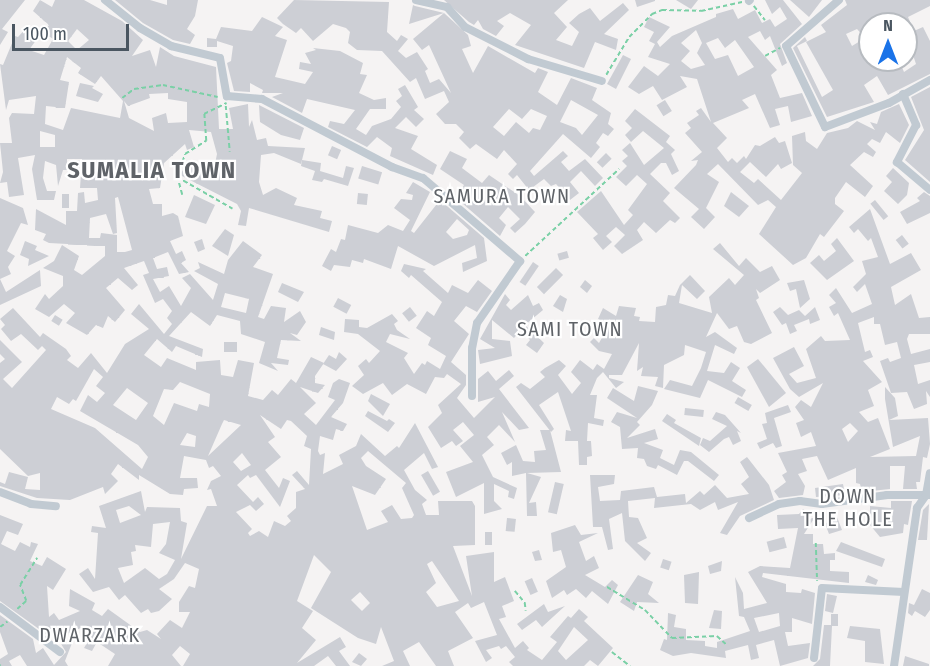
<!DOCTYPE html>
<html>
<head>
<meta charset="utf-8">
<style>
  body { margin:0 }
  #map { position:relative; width:930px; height:666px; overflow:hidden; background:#f5f3f3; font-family:"Fira Sans Condensed",sans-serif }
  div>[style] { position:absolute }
  .building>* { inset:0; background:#cdcfd5; transform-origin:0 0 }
  .path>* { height:1.5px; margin-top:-0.75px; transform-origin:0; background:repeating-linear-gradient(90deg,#7ad0a6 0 4.5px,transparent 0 7.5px) }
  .street>* { height:8px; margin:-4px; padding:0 4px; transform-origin:4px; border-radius:4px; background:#c1cad2 }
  span { translate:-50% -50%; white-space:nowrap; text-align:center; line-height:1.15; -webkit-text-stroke:4.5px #fff; paint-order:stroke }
  .neighbourhood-label { font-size:20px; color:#5f6368; letter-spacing:1.5px }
  .district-label { font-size:24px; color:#5f6368; font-weight:700; letter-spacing:1.5px }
  .north { position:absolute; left:858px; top:12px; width:60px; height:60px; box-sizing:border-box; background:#fff; border:2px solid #b7bbc0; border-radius:50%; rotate:0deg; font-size:16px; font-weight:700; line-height:24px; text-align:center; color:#4a5661 }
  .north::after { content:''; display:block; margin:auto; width:21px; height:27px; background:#1a73e8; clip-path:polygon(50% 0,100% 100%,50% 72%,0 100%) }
  .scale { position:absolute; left:12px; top:24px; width:117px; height:27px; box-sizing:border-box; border:3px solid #4a5661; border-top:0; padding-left:8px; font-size:18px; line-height:21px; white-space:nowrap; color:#4a5661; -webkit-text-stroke:4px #fff; paint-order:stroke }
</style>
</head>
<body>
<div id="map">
  <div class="building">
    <div style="clip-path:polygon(0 0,25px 0,2px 29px,8px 32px,0 45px)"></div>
    <div style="clip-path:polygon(evenodd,40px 0,52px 7px,55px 0,84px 0,122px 21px,143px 40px,132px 56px,150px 50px,156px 67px,160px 47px,174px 56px,216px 67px,219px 129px,233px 129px,229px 108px,248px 104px,249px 127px,252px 120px,257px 140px,266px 138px,268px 146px,305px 148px,301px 164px,274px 153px,261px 155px,259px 182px,263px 195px,276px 188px,297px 198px,294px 205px,322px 211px,320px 218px,332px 221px,329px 232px,249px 208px,246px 226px,238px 225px,241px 211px,237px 204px,180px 175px,185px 166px,190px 169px,192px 165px,212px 179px,217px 154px,211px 132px,189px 130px,194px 147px,187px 150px,185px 144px,164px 163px,160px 188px,149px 189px,153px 204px,162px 204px,162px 216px,173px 213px,178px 216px,183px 236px,170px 241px,176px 254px,182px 251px,186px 260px,181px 263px,189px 272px,179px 274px,168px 252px,153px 258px,157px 269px,167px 267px,169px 276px,153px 279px,160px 292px,169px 286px,181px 306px,191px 288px,182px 278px,190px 274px,213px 300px,218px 284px,194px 271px,200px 268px,198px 262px,224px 274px,228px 260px,243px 241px,262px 255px,253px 267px,273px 274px,258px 317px,264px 319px,271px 306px,286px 308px,284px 322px,300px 311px,306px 322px,297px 335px,290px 333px,301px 341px,281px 340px,277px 358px,289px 360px,288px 365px,271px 363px,278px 371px,259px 363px,265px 342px,241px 334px,240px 321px,217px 315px,210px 326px,191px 312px,169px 336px,203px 349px,202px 357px,176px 346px,172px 352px,157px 339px,144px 355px,161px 367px,167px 358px,196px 370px,196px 362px,220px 360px,221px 375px,233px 377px,238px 360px,254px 363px,248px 396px,263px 400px,272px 390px,278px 395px,291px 379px,296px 383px,311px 357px,324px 363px,315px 376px,315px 383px,325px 385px,318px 393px,300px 387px,316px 403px,304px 414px,316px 425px,335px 400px,328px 397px,333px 383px,339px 379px,350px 383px,343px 403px,331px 417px,347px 424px,343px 431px,336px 429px,333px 440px,320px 436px,318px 451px,320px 455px,325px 453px,323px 474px,343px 464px,339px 455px,356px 446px,361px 434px,385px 456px,397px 446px,399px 448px,415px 423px,438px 467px,432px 469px,424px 453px,404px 470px,415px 490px,427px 500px,422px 504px,426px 515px,439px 515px,438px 501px,472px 501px,475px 506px,475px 545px,453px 546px,472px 596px,466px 556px,494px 552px,494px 582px,505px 577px,514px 601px,502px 606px,506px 617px,499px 619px,515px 648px,523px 641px,529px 648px,527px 650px,542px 660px,557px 642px,550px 637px,568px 616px,571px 618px,579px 609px,588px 617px,584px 621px,613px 648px,598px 666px,590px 660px,584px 666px,513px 666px,509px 662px,515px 657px,506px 646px,501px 649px,499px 646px,486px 650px,492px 658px,486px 662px,475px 641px,497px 635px,484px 602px,471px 608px,468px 603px,455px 612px,473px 638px,448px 651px,454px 666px,436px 666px,419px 642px,403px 651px,410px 666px,382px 666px,394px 661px,381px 627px,376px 644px,358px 638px,311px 608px,331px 572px,314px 555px,297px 601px,313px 611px,302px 628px,316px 640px,297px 663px,340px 637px,346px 647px,339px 651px,350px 666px,336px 666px,328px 656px,314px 666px,183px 666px,190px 654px,180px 646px,172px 655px,181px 666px,108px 666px,115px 654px,97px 642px,92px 651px,84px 648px,92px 634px,83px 627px,60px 637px,72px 643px,65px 661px,68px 666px,27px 666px,20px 655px,9px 661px,12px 666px,0 666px,0 659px,8px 654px,0 632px,0 615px,33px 639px,36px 653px,43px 648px,54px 665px,66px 652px,55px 634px,50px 637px,0 601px,0 515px,23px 524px,18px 535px,7px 531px,1px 544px,15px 551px,20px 542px,30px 547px,31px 542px,38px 544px,30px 561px,42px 566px,47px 557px,66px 569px,53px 590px,47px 586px,49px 617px,54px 613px,59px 620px,80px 611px,69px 606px,70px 589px,95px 603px,92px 610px,102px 616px,108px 609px,140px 632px,147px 630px,161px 639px,157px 634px,170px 620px,182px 628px,190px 612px,179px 612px,179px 602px,189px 586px,195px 588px,199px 569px,185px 563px,174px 579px,159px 589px,172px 599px,159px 611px,151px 613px,148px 609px,141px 613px,125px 595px,119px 600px,109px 587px,93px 592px,79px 574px,88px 568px,95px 579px,98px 533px,91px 532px,92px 526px,106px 528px,99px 506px,141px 491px,145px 512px,147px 507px,180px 508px,181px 521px,187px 523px,181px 559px,207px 506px,217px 506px,211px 489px,207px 490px,211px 481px,221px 476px,213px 466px,209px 468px,206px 460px,184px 456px,180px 478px,197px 478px,198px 488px,184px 489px,183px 495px,170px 494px,139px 475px,139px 480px,118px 464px,111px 474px,118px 481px,105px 494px,103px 487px,70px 500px,37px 498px,0 486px,0 482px,5px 484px,9px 472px,28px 477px,25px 489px,40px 490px,40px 473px,28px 476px,0 449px,0 363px,5px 359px,0 354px,0 340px,22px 362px,3px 379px,12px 388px,46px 350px,42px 346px,38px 350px,21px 334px,11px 341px,1px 329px,5px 325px,0 319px,13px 308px,40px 337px,43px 333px,66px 349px,71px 356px,67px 360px,78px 368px,91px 353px,107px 373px,125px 344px,149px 329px,131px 314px,139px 304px,164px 334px,172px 324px,167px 318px,172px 311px,163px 299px,155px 303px,143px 275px,149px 273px,144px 261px,124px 268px,138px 285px,132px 290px,118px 278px,106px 288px,125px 310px,115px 322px,108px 316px,103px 328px,96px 325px,87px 335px,66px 323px,75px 313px,64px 304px,49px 317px,35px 309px,45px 294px,49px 299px,63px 286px,63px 276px,43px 268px,54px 261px,62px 245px,79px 256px,74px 270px,82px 275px,105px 256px,105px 246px,49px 243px,43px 240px,46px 234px,35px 230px,36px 209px,66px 225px,66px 211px,77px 211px,78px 193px,84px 192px,85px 203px,98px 200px,97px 188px,80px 188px,82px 159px,67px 159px,67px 170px,63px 170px,58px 186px,56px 165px,45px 161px,43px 178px,47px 191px,56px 191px,54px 200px,37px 200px,32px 169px,35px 155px,18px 158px,24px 195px,9px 197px,7px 182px,0 183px,3px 172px,0 143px,12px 143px,9px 118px,12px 113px,34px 114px,36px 96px,9px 100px,6px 110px,0 64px,3px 65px,15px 36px,18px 37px,28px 26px,39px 36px,29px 50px,44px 55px,53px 39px,43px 32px,49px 25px,33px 11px,40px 0,77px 29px,89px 40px,77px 50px,68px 41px,77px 29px,40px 0,67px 57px,81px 68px,78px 73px,95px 84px,101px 76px,123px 101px,120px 118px,71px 108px,63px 130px,45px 124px,46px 106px,65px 108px,69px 82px,60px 80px,67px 57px,40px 0,168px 93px,168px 99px,187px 102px,187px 122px,168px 123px,166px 113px,152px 118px,154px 131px,129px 118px,124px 101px,128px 106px,150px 98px,149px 94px,168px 93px,40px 0,40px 131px,55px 135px,55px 147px,40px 147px,40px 131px,40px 0,118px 197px,132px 250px,125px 252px,117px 252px,117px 235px,101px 233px,100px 238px,89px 238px,90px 218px,106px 214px,113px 234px,117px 233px,115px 198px,118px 197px,40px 0,225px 293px,249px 299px,246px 313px,221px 307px,225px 293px,40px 0,94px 369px,103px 377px,96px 386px,105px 393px,97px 402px,88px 395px,80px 411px,138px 445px,148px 457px,142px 469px,95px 428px,51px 409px,57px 397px,69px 404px,73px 399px,76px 401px,94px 369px,40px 0,180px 382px,210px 394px,209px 407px,199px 404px,197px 411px,174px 403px,164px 425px,153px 416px,164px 389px,173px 390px,180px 382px,40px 0,127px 388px,148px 403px,136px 420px,113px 405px,127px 388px,40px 0,260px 415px,281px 429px,287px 420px,291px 421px,307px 436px,304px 446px,311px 449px,309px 485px,297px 471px,292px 475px,305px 489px,296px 492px,296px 508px,287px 516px,291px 521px,285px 526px,274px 521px,268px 537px,259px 531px,250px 536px,248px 533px,252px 529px,236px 512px,250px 505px,256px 511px,264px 504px,258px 497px,253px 502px,237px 485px,248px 475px,250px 478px,256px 475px,280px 507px,290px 481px,283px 478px,279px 488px,265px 470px,281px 457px,268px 442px,275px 437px,260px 415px,40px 0,224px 420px,241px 425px,208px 456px,222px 424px,224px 420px,40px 0,187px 433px,196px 436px,195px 447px,180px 445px,187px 433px,40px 0,368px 451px,406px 483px,402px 488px,414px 515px,412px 518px,401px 519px,392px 505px,381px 511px,388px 522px,367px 530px,352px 486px,375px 495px,386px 479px,366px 466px,361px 458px,368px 451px,40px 0,242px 453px,251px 465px,241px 471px,233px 462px,242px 453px,40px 0,129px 506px,141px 515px,120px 523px,116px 510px,129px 506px,40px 0,170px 522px,166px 544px,159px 553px,175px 560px,167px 574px,159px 579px,145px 568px,124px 583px,118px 568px,133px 565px,131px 552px,136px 551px,135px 545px,151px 547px,153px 524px,170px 522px,40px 0,432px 561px,459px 601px,437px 607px,426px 592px,436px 583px,427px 564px,432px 561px,40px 0,360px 592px,370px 603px,362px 611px,351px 600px,360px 592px,40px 0,574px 627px,588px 640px,566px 660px,558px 651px,574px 627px)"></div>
    <div style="clip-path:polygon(115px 0,150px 0,167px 5px,167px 0,198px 0,195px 16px,187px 29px,195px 35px,190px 44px,173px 40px,143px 23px)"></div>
    <div style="clip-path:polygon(evenodd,294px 0,389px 2px,387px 32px,397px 41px,401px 35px,408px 39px,398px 51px,406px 58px,417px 52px,428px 69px,425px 71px,430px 83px,439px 79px,451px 93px,429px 45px,422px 50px,413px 39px,444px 13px,468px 35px,471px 46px,462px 49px,473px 73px,488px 46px,535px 73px,538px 68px,548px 72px,538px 92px,557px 105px,571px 78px,597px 88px,592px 100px,611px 113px,608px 124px,614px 129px,608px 136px,603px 133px,596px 143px,600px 147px,591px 158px,563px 134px,530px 171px,534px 176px,563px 151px,568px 156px,561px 162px,569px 171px,585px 159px,603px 178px,595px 186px,581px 171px,570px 182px,579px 193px,570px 200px,556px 184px,551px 186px,544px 179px,529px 190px,517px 175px,513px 179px,508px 174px,517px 164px,504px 150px,497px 159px,476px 144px,470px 149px,459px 138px,464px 132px,456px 124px,445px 124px,436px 114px,449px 102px,444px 91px,425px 99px,416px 78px,410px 82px,382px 51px,357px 50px,348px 43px,350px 32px,346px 28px,333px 24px,313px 41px,301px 28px,296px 33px,283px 24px,277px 18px,294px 0,571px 100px,598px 115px,582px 135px,576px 128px,560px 122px,571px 100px,294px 0,509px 109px,522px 119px,531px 109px,547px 116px,540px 130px,533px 128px,529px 133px,516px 122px,504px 136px,493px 127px,509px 109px)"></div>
    <div style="clip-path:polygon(444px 0,568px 0,554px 13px,567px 27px,556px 40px,572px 46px,579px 32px,569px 23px,579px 14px,590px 8px,600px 21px,623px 3px,629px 10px,604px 34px,618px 39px,616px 50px,595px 42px,584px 68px,515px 45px,531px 25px,510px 13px,497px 21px,504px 26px,496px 36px,483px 29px,478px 20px,474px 25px,469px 22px)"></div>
    <div style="clip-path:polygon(635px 0,655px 0,655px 1px,637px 7px)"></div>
    <div style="clip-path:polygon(676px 0,698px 0,691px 9px)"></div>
    <div style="clip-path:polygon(evenodd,765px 0,783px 0,802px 24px,780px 44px,787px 63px,782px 66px,770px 36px,765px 40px,760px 31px,748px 37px,777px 70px,771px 75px,780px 98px,802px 93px,812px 116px,791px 122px,788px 106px,775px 109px,780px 125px,770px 128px,755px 94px,742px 100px,749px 108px,713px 123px,727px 138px,717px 148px,728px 162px,732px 158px,737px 163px,744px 156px,746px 159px,755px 145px,760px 146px,775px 137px,779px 143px,785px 141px,792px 163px,781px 169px,778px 164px,766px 177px,750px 162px,740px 172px,754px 183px,758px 179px,781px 200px,802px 173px,793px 165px,792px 136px,805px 132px,806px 141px,817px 149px,827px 133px,848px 128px,857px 121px,875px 130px,870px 122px,877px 124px,881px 112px,899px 104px,909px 125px,900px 143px,886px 132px,880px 143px,872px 139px,867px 144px,876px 152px,873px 157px,864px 152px,850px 165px,873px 186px,865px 197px,846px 182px,835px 198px,835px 204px,844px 211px,824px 237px,820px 234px,806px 258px,793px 265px,759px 234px,776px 207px,768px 200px,758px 205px,718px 164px,707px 174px,719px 182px,706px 208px,715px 217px,704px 229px,691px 217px,699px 209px,674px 188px,696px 165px,698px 160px,691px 161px,702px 152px,685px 133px,691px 128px,687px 123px,699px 115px,696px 111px,701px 108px,711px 122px,697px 79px,680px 76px,687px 87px,662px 100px,653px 86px,639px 94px,628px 87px,644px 66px,658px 76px,670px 64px,648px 57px,655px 44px,649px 41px,654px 32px,644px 27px,649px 17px,670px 27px,657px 42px,660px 47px,672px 36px,716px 17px,716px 14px,733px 9px,738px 19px,755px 10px,762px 23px,770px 19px,775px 27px,787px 19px,780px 7px,772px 14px,765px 0,696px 30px,702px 43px,697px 53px,705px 65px,691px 69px,681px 61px,690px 51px,681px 43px,696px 30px,765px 0,718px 38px,725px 48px,735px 40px,754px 67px,738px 76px,728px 55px,715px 59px,706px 43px,718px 38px)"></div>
    <div style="clip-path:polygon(790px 0,822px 0,809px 17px)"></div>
    <div style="clip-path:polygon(evenodd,845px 0,930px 0,930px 6px,908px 17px,914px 31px,923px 27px,930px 41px,930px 74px,888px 95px,877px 76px,864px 85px,874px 102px,827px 117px,793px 48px,805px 37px,807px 41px,797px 46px,822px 97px,833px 90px,806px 42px,826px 32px,821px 25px,847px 5px,845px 0,906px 18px,906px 48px,910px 46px,916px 64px,904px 72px,899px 60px,884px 60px,876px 65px,870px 60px,870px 24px,897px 24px,906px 18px,845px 0,857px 29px,865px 38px,852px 46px,846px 34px,857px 29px)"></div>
    <div style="clip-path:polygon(413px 5px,415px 6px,444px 13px,409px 24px)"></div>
    <div style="clip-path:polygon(262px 17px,283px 27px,275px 36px,287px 40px,275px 77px,305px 84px,313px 72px,299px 69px,300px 62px,311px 64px,305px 53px,316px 50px,313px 48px,340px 51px,363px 63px,360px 74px,367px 75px,359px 93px,374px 100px,386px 98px,386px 109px,370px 109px,356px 129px,366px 135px,372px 126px,391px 119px,401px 107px,396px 101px,402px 96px,398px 89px,405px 85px,418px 107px,414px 110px,424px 119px,416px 127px,406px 117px,395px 128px,418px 136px,411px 149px,437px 165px,433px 175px,390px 156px,392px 148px,377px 137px,367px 147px,328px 127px,330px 121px,344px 124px,355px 110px,307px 99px,302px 113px,272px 97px,283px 93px,262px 93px,263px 90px,250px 83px,250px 92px,234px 91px,227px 63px,231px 61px,233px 46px,217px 41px,217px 47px,207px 47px,207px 38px,216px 39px,221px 27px,252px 31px)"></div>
    <div style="clip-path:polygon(623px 55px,631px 59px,616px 89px,607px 84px)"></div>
    <div style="clip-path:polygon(80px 83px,94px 86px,92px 88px,103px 94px,98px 102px,76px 96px)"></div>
    <div style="clip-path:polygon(930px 87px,930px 182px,905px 160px,924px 130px,911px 97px)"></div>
    <div style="left:665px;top:100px;width:13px;height:10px;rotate:58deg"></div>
    <div style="clip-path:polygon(259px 105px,304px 128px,300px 140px,281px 135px,260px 122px)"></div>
    <div style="clip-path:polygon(635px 109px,670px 136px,666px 142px,675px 150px,671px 154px,679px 171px,672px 175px,666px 163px,661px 163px,650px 174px,670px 193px,663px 201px,680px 218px,675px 223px,670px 220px,656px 233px,644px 222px,637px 230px,643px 240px,622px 254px,614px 246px,625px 235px,616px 227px,606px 236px,612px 242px,603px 250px,593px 238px,598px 234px,577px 212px,601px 191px,624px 225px,633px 215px,628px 210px,647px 184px,637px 175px,626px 186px,616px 177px,627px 166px,622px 161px,628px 156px,622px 150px,630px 143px,644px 165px,664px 148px,643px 131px,631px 142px,625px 135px,632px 128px,625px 121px)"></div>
    <div style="left:332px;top:146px;width:10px;height:10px;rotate:24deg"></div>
    <div style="clip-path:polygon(450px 151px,467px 159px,462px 168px,482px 183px,489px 175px,520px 196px,535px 212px,525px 224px,515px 233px,510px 228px,520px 219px,508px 207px,499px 218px,506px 225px,500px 236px,462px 203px,463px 199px,458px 194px,464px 185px,440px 169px)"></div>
    <div style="left:606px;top:153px;width:8px;height:13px;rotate:45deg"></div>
    <div style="clip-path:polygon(302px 160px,321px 163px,320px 171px,343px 178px,346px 166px,354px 168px,348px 186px,324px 179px,322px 182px,312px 180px,315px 171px,301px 166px)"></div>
    <div style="left:362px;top:166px;width:21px;height:13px;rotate:17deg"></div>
    <div style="clip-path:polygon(893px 168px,909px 183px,907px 195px,898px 204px,884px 191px,892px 182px,886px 176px)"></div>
    <div style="clip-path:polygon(evenodd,413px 182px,430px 192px,411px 231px,414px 233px,440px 200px,484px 238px,487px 261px,463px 272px,462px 263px,477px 258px,475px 245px,434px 266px,398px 246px,391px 269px,364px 259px,363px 263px,352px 260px,350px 267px,334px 265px,331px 271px,322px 266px,331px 249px,336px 252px,341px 239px,345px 240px,348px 225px,378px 233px,388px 225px,403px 231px,410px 220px,394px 208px,401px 199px,412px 200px,413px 195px,406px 193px,413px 182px,457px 219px,469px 230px,467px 235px,453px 239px,446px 232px,457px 219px)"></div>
    <div style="clip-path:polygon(731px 192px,749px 206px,739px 217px,724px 206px)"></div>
    <div style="clip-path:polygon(924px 192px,930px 196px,930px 213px,907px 224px,900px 212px,920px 201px,917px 198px)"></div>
    <div style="left:358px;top:193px;width:10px;height:11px;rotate:6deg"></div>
    <div style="left:62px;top:194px;width:7px;height:14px"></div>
    <div style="clip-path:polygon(194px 195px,215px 205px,206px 224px,185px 217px)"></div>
    <div style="clip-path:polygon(0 198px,23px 208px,28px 225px,21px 223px,7px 251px,15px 256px,8px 267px,11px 274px,0 279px,6px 292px,40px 270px,41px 286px,0 305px)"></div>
    <div style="left:875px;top:200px;width:21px;height:6px;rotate:51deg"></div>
    <div style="clip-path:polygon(evenodd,870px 209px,890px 264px,911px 253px,921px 270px,891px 287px,895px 305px,911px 294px,919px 318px,930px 317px,930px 334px,909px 334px,907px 339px,911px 354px,930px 349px,930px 362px,914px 365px,918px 384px,930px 380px,930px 397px,926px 391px,927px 404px,914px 409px,907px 392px,891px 393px,880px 361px,888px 358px,890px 362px,901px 358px,897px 342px,885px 345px,880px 324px,874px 324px,874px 317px,858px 323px,865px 352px,870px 350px,873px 357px,863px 361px,882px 382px,868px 390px,874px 406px,859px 412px,868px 422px,878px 418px,890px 449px,870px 457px,916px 456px,920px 436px,893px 447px,885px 399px,885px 387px,895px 398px,898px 416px,889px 420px,928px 418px,930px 444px,927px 458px,923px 457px,920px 482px,916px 482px,917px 489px,903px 489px,905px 466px,890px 466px,890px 489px,862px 492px,860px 484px,856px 483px,856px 468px,828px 480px,817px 456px,802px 459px,807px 471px,798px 474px,805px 486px,803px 495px,779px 498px,774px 491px,786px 482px,782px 475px,787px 472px,778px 453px,816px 446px,811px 432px,801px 437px,796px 423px,804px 420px,795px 407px,801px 400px,811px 407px,823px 383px,799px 397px,790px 389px,773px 358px,794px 347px,804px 366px,789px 374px,797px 383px,816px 378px,806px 349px,821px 336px,825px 341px,850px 340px,838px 313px,834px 316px,829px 307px,836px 303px,829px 295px,836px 288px,852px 313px,872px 304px,865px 284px,857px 292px,853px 287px,866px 274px,862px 261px,878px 257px,871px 238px,868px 241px,858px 229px,854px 233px,849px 227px,870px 209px,850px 423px,858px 431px,848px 442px,842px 429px,850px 423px)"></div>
    <div style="clip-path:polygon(225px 229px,234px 235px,228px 256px,212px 246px)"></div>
    <div style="left:902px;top:235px;width:11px;height:8px;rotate:52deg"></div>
    <div style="clip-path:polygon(837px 238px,854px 261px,827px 280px,810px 263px,819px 255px,824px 261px,836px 251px,831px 244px)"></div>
    <div style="clip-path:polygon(202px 239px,205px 249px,198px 252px,194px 242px)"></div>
    <div style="clip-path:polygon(25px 241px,37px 246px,35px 250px,49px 256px,28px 266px,29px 259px,20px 255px)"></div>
    <div style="clip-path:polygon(720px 243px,739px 266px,746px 258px,760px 272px,772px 266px,780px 280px,760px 293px,756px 289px,759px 298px,756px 300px,772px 333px,751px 344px,744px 342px,737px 326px,729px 329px,717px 313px,706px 337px,715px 332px,737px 348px,734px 354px,715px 345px,707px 371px,724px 373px,731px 362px,740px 368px,732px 381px,746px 390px,742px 397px,708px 380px,700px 398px,664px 389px,670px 380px,692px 386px,701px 368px,706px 352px,685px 345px,684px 355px,664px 365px,663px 388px,655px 386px,658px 377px,641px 376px,643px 367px,637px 371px,639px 343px,622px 375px,609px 375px,609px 378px,624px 382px,616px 388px,603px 372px,597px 378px,590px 395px,597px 395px,594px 418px,604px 420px,603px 426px,588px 423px,587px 441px,591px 441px,592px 456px,587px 457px,587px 465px,579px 465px,578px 441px,565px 441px,566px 430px,571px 431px,558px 392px,539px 405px,554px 429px,551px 432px,516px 387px,521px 383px,530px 389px,545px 377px,540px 372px,545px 368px,559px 360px,566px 366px,558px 375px,572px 394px,581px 383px,571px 372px,580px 360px,593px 370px,597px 364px,604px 369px,612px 354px,599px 351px,590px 342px,594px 338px,599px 343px,609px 325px,598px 319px,603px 308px,616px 316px,619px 306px,636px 308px,634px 316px,640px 317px,639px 321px,655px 322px,656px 307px,666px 305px,668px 295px,675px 296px,680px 285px,690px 275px,705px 291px,697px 299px,682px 285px,679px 303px,712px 313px,709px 297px,729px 278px,735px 285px,744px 275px,713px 249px)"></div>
    <div style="left:567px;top:251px;width:7px;height:10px;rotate:74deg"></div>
    <div style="left:533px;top:262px;width:7px;height:24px;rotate:34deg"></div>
    <div style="clip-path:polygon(404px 264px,426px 269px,423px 271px,448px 293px,452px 285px,468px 293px,478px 280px,492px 291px,477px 312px,466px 306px,454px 321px,469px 334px,451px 362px,466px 375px,466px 385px,457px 398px,474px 418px,495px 397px,478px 402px,478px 379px,488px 371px,496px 381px,509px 370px,514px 376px,499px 389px,529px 428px,519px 430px,502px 412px,515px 442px,499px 425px,487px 437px,494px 445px,482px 455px,493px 477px,517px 488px,514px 499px,508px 497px,509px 491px,494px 484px,494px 501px,502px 509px,484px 514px,484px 483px,456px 497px,446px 472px,473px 462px,460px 446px,474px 435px,463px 422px,453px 430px,463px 441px,456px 446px,452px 441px,441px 448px,428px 427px,442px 413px,438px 405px,461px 384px,447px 374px,444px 378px,435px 377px,426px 394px,407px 384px,392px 395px,383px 383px,363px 394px,352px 386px,364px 375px,358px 366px,366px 359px,369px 363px,380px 351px,358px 334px,344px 332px,345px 319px,359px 320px,359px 327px,367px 328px,392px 314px,398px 321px,394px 324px,397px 330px,410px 339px,390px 334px,386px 342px,408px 353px,404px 358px,414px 374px,422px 363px,425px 365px,427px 361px,440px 369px,446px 356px,428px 345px,431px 338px,416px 328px,427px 311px,434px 316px,442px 302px,411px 275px,409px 278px,401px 271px)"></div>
    <div style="left:556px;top:268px;width:10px;height:27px;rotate:45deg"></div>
    <div style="clip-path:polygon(585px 280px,592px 286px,587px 293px,580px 287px)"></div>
    <div style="clip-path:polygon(804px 280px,810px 299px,800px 308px,796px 289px,790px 291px,787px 283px)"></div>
    <div style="clip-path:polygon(282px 283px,304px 292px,298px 302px,278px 292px)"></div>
    <div style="clip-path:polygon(505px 294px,510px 300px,506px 305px,511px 310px,528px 295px,533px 306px,539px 303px,543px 310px,525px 325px,544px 343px,537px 353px,526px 345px,530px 340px,521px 330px,514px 338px,492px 320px,492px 339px,510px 341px,512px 356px,480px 364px,478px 350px,495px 348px,480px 339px)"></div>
    <div style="clip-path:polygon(560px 295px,567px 299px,563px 312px,553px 306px)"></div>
    <div style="left:338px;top:298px;width:15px;height:10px;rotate:28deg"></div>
    <div style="left:410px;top:307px;width:11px;height:10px;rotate:52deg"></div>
    <div style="clip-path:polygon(780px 307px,788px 315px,799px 310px,805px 316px,815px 307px,820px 320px,810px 324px,809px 319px,794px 325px,797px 331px,790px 334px,786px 323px,782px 325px,773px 312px)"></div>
    <div style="left:55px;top:315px;width:9px;height:7px;rotate:32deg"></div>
    <div style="clip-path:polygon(321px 327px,335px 332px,334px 340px,319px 335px)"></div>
    <div style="left:224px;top:342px;width:13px;height:10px"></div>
    <div style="clip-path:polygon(339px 352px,347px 359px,336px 371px,323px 364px,329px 355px,336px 359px)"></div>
    <div style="clip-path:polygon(758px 359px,786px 393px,769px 407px,747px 367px)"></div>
    <div style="clip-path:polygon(638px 386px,658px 391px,652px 405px,637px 422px,640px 425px,627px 438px,655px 429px,658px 439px,644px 443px,663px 450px,660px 458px,674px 465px,680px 450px,691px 452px,719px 475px,714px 481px,688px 461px,684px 461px,677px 475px,658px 465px,656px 469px,647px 466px,644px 459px,637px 458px,638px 448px,622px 449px,620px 427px,611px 422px,617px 412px,637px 418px,607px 398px,613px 388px,634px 401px)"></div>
    <div style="clip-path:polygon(371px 394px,390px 404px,383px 416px,368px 401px)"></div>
    <div style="left:738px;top:397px;width:16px;height:7px;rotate:30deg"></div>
    <div style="clip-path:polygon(788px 405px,791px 412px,774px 418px,782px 446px,776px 448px,773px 443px,760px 449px,757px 443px,767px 439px,762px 424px,767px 423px,765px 413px)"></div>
    <div style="left:685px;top:408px;width:19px;height:7px;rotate:6deg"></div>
    <div style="clip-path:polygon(368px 411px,387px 421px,389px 419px,395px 423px,388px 432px,365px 416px)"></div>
    <div style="clip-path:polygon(716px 412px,725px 415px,741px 433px,737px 431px,741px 441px,733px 445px,729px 437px,724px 439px,709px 452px,700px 445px,703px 438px,710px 441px,727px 426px,712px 419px)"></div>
    <div style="clip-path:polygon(667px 414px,676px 420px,674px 423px,701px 438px,699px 446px,662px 421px)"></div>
    <div style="clip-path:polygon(540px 430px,550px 430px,561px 472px,527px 473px,541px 477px,529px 503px,536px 502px,537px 516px,527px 516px,526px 473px,512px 476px,512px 462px,507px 465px,501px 453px,516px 445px,523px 461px,535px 462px,534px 451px,546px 450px)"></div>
    <div style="clip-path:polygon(747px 457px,769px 485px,774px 500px,740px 516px,727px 535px,720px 533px,738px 502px,718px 510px,715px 502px,700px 510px,691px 504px,654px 508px,655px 498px,628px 501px,629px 517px,638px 518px,647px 538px,637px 543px,651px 553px,645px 561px,625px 541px,622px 513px,609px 519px,613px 549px,608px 550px,602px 527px,593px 527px,590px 475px,615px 475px,614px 484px,598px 487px,600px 501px,620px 500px,621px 491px,654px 487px,657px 497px,685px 494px,686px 503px,700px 491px,704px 495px,715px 485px,727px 498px,749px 494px,741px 484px,749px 477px,740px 462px)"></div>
    <div style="left:428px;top:471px;width:24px;height:8px;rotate:60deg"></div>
    <div style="left:555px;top:482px;width:9px;height:31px;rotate:13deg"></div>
    <div style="clip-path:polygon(843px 484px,845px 495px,816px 497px,815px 488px)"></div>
    <div style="clip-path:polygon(891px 501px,912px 501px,908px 525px,904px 524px,903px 533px,880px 537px,870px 525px,870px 506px,891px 508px)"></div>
    <div style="clip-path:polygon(929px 504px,927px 540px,918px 540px,923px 510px)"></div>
    <div style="clip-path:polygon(evenodd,803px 509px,810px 514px,805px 521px,815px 517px,804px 534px,813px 534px,813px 544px,823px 544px,824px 554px,835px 553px,835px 560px,830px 560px,830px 571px,849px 572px,849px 583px,763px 573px,762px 577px,786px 584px,786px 592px,801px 593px,802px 589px,815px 593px,812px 624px,792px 618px,792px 632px,785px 632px,788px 646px,810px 643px,808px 658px,780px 666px,774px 640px,756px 645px,759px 658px,751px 660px,748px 645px,725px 651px,726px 658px,691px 653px,673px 656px,660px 650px,664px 639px,667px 640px,668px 613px,676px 615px,674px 627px,686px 629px,686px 640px,705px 641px,705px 646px,717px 648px,717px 642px,750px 631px,744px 617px,739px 616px,735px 577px,743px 593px,744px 609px,767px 603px,748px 572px,760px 566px,790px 568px,798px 528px,778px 529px,777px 515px,799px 514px,803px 509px,779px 613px,780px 626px,759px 632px,754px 618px,779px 613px)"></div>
    <div style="clip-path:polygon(835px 512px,842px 530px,829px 534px,824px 521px,831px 526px,827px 515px)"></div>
    <div style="left:507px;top:518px;width:9px;height:13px;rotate:6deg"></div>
    <div style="clip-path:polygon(575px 525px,581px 535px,598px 533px,579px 542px,586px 561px,594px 556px,599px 568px,585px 575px,605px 587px,612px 580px,618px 585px,608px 604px,592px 591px,586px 598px,576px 589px,567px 595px,564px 590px,552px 598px,546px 581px,566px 567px,561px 550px,553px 552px,551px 533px)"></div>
    <div style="left:485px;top:532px;width:7px;height:13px"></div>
    <div style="left:784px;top:537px;width:11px;height:18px;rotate:75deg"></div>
    <div style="clip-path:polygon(841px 542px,885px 559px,882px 567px,836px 551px)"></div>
    <div style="clip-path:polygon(539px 550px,542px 560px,535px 561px,532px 552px)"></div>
    <div style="left:663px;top:559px;width:9px;height:9px;rotate:18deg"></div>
    <div style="clip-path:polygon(722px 561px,721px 571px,710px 574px,708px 566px)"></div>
    <div style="clip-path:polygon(699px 572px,698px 604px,685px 603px,684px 575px)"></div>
    <div style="clip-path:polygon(638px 575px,653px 582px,648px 594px,659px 603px,637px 602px,634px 611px,620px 602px)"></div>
    <div style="clip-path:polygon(868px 575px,878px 580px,876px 585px,865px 582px)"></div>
    <div style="left:532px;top:578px;width:15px;height:8px;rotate:67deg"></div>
    <div style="clip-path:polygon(922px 589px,930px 593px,930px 610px,925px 617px,915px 611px,912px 616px,908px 613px,909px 603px,914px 605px)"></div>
    <div style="clip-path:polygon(827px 594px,837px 596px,833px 613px,825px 611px)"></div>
    <div style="clip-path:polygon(544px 604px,548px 612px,565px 606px,542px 627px,536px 620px,522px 630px,517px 624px)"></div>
    <div style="clip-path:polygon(714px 610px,722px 611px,721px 629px,709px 628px)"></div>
    <div style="clip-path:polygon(831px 614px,838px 614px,838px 626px,832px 626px,830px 666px,813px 666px,820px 659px,824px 625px,831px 625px)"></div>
    <div style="clip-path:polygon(850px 626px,880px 629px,884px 664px,865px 662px,865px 641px,847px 638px)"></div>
    <div style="clip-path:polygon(359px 653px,367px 659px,361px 666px,352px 662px)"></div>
    <div style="clip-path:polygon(905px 656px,929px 664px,929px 666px,903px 666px)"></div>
  </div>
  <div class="path">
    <div style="left:754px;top:6px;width:18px;rotate:52deg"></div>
    <div style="left:765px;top:56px;width:17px;rotate:-28deg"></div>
    <div style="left:606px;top:75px;width:44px;rotate:-58.8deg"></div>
    <div style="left:629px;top:37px;width:33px;rotate:-45deg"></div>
    <div style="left:652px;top:14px;width:11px;rotate:-22deg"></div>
    <div style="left:662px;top:10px;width:39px;rotate:1deg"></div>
    <div style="left:701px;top:11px;width:42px;rotate:-12.4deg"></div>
    <div style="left:122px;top:98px;width:15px;rotate:-37deg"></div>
    <div style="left:134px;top:89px;width:29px;rotate:-8deg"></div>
    <div style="left:163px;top:85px;width:56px;rotate:12.3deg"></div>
    <div style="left:226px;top:106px;width:46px;rotate:85deg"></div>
    <div style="left:177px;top:177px;width:64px;rotate:29.7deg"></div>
    <div style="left:182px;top:195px;width:20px;rotate:-105deg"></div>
    <div style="left:177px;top:176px;width:23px;rotate:-70deg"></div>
    <div style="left:185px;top:154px;width:25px;rotate:-32deg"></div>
    <div style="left:206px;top:141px;width:27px;rotate:-94deg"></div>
    <div style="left:204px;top:114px;width:25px;rotate:-26deg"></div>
    <div style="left:525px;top:256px;width:128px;rotate:-42.8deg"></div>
    <div style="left:816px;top:543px;width:38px;rotate:88deg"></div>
    <div style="left:607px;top:587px;width:44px;rotate:31.2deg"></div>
    <div style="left:645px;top:610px;width:39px;rotate:46deg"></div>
    <div style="left:672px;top:638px;width:45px;rotate:-2.5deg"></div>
    <div style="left:717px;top:636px;width:12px;rotate:42deg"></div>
    <div style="left:515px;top:591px;width:16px;rotate:50deg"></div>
    <div style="left:525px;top:603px;width:8px;rotate:83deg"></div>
    <div style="left:17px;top:609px;width:12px;rotate:-42deg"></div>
    <div style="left:26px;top:601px;width:17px;rotate:-111deg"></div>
    <div style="left:20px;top:585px;width:32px;rotate:-58deg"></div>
    <div style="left:0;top:627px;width:9px;rotate:-36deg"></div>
    <div style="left:612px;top:652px;width:23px;rotate:38deg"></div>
    <div style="left:0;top:665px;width:1px;rotate:45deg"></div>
  </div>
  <div class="street">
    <div style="left:105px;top:0;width:45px;rotate:38.7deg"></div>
    <div style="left:140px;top:28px;width:36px;rotate:30deg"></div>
    <div style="left:171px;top:46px;width:50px;rotate:13.8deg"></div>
    <div style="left:220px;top:58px;width:39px;rotate:80deg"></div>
    <div style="left:227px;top:96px;width:35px;rotate:5deg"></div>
    <div style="left:262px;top:99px;width:147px;rotate:27.6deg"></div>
    <div style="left:392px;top:167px;width:33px;rotate:20deg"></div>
    <div style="left:423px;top:178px;width:128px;rotate:40.6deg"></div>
    <div style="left:520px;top:261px;width:75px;rotate:124.7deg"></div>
    <div style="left:477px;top:323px;width:25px;rotate:101deg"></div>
    <div style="left:472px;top:348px;width:48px;rotate:90deg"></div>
    <div style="left:416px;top:0;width:32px;rotate:13deg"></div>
    <div style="left:447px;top:7px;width:27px;rotate:48deg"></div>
    <div style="left:465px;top:27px;width:71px;rotate:26.9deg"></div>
    <div style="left:528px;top:59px;width:77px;rotate:16.6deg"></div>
    <div style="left:839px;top:0;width:70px;rotate:139deg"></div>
    <div style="left:786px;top:46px;width:90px;rotate:64.3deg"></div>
    <div style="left:825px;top:127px;width:68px;rotate:-20.6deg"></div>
    <div style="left:889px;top:103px;width:47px;rotate:-29.3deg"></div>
    <div style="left:749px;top:1px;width:1px;rotate:-45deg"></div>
    <div style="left:903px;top:94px;width:34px;rotate:67deg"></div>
    <div style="left:916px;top:125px;width:42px;rotate:117.2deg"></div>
    <div style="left:897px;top:162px;width:43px;rotate:40.3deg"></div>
    <div style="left:0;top:492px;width:33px;rotate:21deg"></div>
    <div style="left:31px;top:504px;width:25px;rotate:5deg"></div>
    <div style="left:749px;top:518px;width:33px;rotate:-25deg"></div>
    <div style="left:779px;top:504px;width:21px;rotate:-8deg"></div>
    <div style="left:800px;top:501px;width:22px;rotate:8deg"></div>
    <div style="left:822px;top:504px;width:66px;rotate:-7.9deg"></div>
    <div style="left:887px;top:495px;width:42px"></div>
    <div style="left:0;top:607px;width:75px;rotate:36.9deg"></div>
    <div style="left:814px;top:658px;width:70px;rotate:-83.5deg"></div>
    <div style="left:822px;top:588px;width:82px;rotate:2.8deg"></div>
    <div style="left:894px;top:666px;width:160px;rotate:-81.7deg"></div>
    <div style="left:917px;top:508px;width:16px;rotate:-55deg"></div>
    <div style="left:926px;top:495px;width:22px;rotate:-80deg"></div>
  </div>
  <div class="neighbourhood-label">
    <span style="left:502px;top:196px">SAMURA TOWN</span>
    <span style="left:570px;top:329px">SAMI TOWN</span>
    <span style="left:848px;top:508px">DOWN<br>THE HOLE</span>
    <span style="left:90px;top:635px">DWARZARK</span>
  </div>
  <div class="district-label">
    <span style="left:152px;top:171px">SUMALIA TOWN</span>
  </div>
  <div class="north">N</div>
  <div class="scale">100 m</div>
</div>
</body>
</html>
